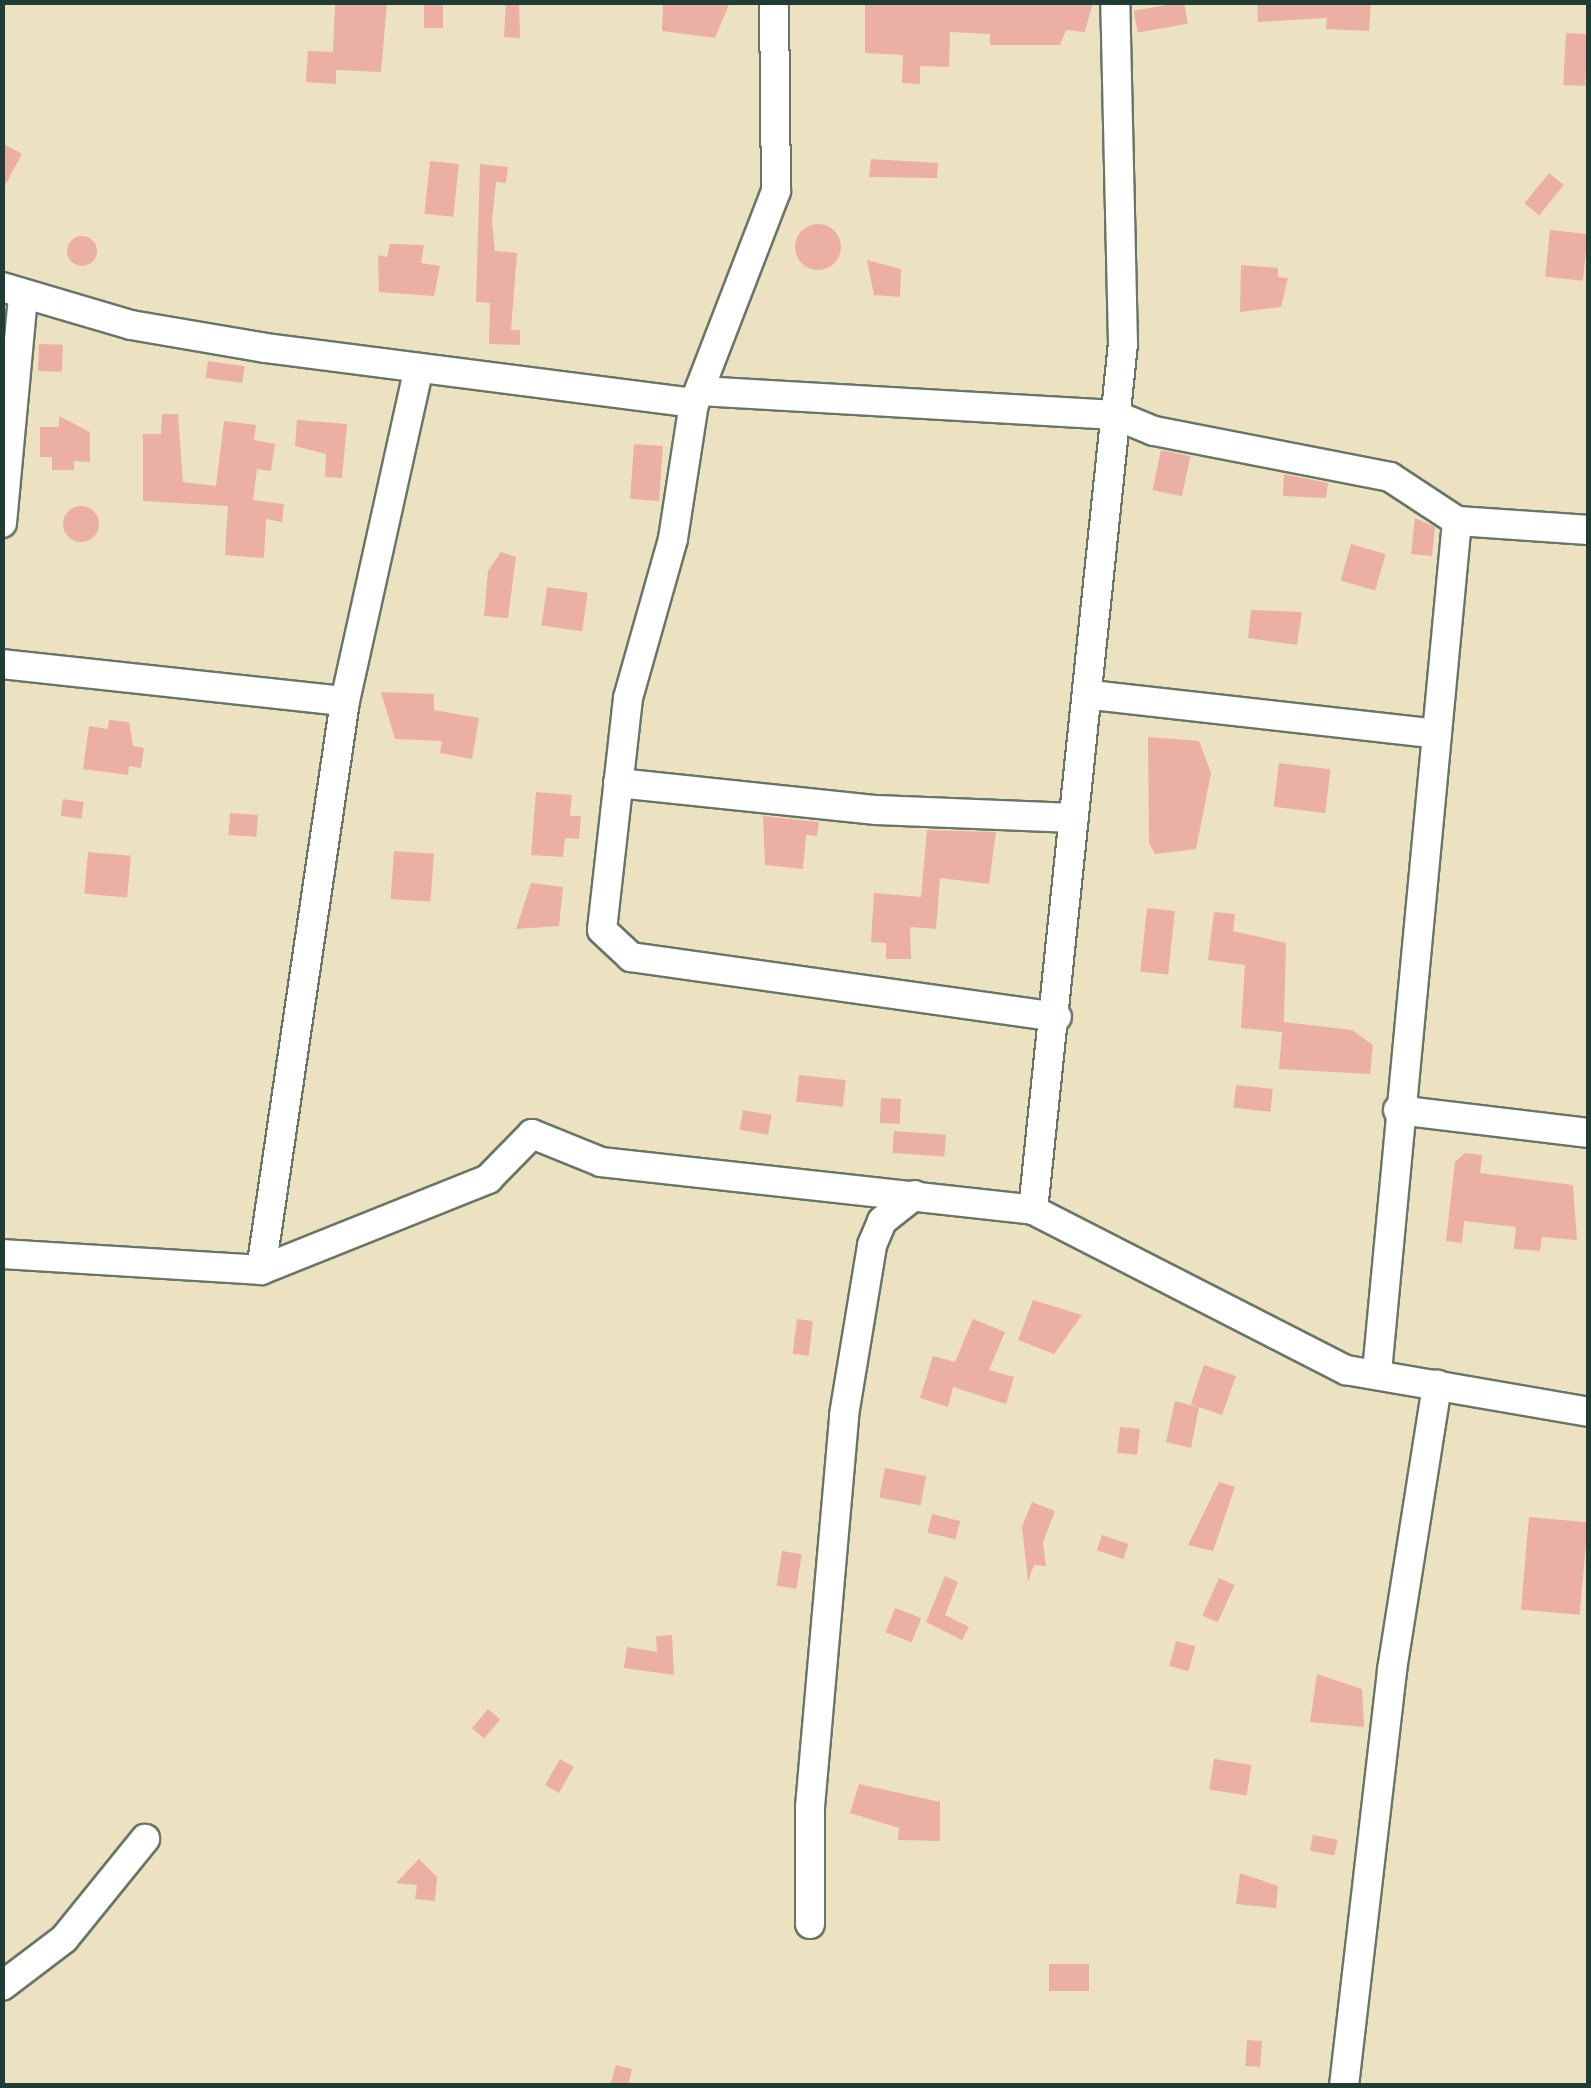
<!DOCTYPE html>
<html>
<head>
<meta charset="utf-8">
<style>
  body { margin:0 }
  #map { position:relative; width:1591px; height:2088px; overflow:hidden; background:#ece2c1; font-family:"IM FELL French Canon",serif }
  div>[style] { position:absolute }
  .building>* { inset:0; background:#ebb0a3; transform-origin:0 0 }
  .round { border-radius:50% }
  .roads { filter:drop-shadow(2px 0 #677765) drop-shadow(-2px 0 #677765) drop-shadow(0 2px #677765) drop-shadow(0 -2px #677765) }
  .minor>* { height:28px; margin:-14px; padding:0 14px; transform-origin:14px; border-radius:14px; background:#fff }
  span { translate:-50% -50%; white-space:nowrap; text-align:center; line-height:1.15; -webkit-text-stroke:9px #fdfcf7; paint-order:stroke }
  .frame { position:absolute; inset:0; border:5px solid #1f3d34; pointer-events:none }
</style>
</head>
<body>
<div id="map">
  <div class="building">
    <div style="clip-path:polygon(387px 2px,381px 72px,336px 70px,336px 84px,306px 82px,308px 51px,333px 52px,335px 5px)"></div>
    <div style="left:424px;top:2px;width:19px;height:26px"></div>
    <div style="clip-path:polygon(506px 2px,519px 2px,520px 38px,504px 37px)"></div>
    <div style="clip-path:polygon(730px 2px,715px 38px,662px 31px,663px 4px)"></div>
    <div style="clip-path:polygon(865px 2px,1093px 2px,1085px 32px,1066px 30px,1060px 45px,990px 45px,990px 34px,950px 32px,949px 67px,920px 66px,920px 84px,902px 83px,903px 55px,865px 53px)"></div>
    <div style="left:1184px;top:2px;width:22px;height:51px;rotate:80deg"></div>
    <div style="clip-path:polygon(1257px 2px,1371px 2px,1369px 31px,1326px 29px,1327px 18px,1258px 22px)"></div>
    <div style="left:1566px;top:33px;width:22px;height:52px;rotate:3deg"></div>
    <div style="clip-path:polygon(2px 143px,22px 154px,2px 191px)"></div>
    <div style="clip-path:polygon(871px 159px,938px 163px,937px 178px,869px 177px)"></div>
    <div style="left:430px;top:161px;width:29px;height:53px;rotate:6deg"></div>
    <div style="clip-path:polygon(480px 164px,508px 167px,506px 183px,496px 182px,492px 221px,495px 251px,517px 253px,511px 330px,520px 330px,520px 345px,489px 344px,490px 303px,476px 302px)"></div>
    <div style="left:1549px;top:173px;width:19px;height:39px;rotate:39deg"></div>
    <div class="round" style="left:795px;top:224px;width:46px;height:46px"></div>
    <div style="left:1550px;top:230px;width:38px;height:47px;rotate:6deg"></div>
    <div class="round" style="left:67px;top:236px;width:30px;height:30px"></div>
    <div style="clip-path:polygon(390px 244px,424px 245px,421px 263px,440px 266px,434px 296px,379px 292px,378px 255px,387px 257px)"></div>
    <div style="clip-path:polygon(867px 260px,901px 269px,900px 297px,874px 295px)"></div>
    <div style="clip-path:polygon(1241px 265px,1278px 268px,1278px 277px,1288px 278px,1281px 307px,1240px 312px)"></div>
    <div style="left:39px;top:344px;width:24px;height:27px;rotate:2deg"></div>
    <div style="left:208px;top:361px;width:37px;height:17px;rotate:8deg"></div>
    <div style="clip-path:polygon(162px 414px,178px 414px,183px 482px,216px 486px,224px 421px,256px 425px,254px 440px,275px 444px,271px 471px,257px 469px,253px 500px,284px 504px,282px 522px,266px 519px,264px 558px,225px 555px,228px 506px,143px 501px,143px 434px,161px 434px)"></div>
    <div style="clip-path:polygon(59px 416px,90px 432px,90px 462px,74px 461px,74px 470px,52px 470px,52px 457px,40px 457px,40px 427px,59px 427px)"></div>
    <div style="clip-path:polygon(297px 420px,347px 424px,342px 478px,325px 477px,326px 454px,295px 446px)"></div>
    <div style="left:634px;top:444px;width:29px;height:55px;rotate:4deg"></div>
    <div style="left:1161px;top:450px;width:30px;height:41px;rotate:12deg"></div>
    <div style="clip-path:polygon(1284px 474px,1328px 483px,1326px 498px,1283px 496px)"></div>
    <div class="round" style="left:63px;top:506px;width:36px;height:36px"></div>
    <div style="clip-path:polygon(1415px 518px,1435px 527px,1432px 556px,1411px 554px)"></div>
    <div style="left:1351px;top:544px;width:36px;height:38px;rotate:16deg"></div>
    <div style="clip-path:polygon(501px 552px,516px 557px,508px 618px,484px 616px,488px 571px)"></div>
    <div style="left:547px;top:587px;width:41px;height:39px;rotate:8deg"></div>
    <div style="clip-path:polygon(1251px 610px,1302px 612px,1297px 645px,1248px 638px)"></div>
    <div style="clip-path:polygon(381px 692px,434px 694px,434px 710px,479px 718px,472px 759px,440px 753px,442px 741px,395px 739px)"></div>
    <div style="clip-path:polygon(109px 720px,129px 722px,133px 746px,144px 748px,141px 768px,129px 766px,128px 775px,83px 769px,89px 726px,108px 729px)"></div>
    <div style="clip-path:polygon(1148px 737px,1199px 741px,1211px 773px,1196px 849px,1155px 854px,1149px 843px)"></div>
    <div style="left:1279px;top:763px;width:52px;height:44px;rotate:7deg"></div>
    <div style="clip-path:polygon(536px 792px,572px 795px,570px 816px,581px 816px,579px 839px,565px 838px,563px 857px,531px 855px)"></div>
    <div style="left:63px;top:799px;width:21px;height:17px;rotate:8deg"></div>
    <div style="left:230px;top:813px;width:28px;height:22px;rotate:4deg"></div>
    <div style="clip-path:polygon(763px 816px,819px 822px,817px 836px,806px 835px,803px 869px,765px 865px)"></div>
    <div style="clip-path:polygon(927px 830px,996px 832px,989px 884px,940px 878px,936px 929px,910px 927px,911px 959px,886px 959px,886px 943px,871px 942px,874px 893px,921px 897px)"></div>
    <div style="left:394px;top:851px;width:40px;height:48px;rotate:4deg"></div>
    <div style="left:88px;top:852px;width:43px;height:42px;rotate:5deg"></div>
    <div style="clip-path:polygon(531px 883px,563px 887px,559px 926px,516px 929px)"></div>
    <div style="left:1147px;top:908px;width:28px;height:64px;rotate:6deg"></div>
    <div style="clip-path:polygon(1214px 912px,1235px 914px,1233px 931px,1286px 943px,1284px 1022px,1352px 1030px,1373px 1045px,1370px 1074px,1279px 1069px,1282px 1032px,1241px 1028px,1245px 965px,1208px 960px)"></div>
    <div style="left:799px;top:1075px;width:47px;height:27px;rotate:6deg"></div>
    <div style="left:1236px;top:1085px;width:37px;height:23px;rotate:6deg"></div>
    <div style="left:881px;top:1098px;width:20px;height:25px;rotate:3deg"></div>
    <div style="left:743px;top:1110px;width:29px;height:20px;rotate:10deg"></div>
    <div style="left:894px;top:1131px;width:52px;height:22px;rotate:4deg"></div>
    <div style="clip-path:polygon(1465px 1153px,1482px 1155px,1480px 1173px,1573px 1185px,1577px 1240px,1542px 1237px,1540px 1251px,1514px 1249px,1516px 1227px,1464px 1221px,1462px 1243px,1446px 1241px,1455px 1162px)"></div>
    <div style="clip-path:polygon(1033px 1300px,1082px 1315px,1054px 1354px,1018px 1340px)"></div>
    <div style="left:797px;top:1319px;width:16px;height:35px;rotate:7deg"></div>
    <div style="clip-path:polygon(973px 1319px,1005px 1332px,989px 1370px,1014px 1377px,1006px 1404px,953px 1387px,948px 1407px,920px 1398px,933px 1356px,955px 1362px)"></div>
    <div style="clip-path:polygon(1204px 1365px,1236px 1376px,1222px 1415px,1199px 1407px,1191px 1448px,1166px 1442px,1175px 1401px,1198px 1407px,1191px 1404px)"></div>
    <div style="left:1120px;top:1427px;width:20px;height:26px;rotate:6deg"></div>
    <div style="left:885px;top:1468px;width:42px;height:30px;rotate:11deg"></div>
    <div style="clip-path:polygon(1219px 1482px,1235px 1487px,1213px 1551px,1188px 1545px)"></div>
    <div style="clip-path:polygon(1032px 1502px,1055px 1511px,1043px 1542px,1046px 1566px,1034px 1565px,1028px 1581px,1022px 1527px)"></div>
    <div style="left:932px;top:1514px;width:29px;height:19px;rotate:14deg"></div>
    <div style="left:1529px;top:1517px;width:59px;height:93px;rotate:5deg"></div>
    <div style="left:1102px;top:1535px;width:28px;height:16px;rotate:19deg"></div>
    <div style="left:782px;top:1551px;width:20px;height:35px;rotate:9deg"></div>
    <div style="clip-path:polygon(945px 1576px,958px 1582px,945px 1615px,969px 1627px,962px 1640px,926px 1622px)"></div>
    <div style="left:1219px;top:1578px;width:17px;height:41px;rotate:24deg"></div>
    <div style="left:895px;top:1608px;width:28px;height:26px;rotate:21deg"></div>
    <div style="clip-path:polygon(672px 1635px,674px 1675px,624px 1668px,627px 1647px,657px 1652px,656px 1636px)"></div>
    <div style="left:1176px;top:1641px;width:20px;height:26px;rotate:15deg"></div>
    <div style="clip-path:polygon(1317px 1674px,1362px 1689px,1364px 1727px,1310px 1722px)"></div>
    <div style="left:488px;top:1709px;width:16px;height:25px;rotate:40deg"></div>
    <div style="left:560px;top:1759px;width:16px;height:30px;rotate:30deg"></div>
    <div style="left:1214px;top:1759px;width:38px;height:31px;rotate:9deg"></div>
    <div style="clip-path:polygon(859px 1784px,940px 1802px,940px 1841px,898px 1840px,899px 1828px,850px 1813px)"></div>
    <div style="left:1313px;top:1835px;width:25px;height:16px;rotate:11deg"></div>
    <div style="clip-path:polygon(419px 1859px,437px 1877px,435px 1901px,415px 1899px,417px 1885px,396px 1883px)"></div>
    <div style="clip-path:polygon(1240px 1873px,1278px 1886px,1276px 1908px,1236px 1904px)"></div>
    <div style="left:1049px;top:1964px;width:40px;height:27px"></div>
    <div style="left:1247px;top:2040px;width:15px;height:26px;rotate:4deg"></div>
    <div style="clip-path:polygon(616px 2065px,632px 2069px,628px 2086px,610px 2086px)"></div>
  </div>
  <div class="roads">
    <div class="minor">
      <div style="left:774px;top:2px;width:189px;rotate:89.4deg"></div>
      <div style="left:776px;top:191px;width:227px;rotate:111.1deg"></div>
      <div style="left:694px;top:403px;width:138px;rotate:98.8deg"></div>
      <div style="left:673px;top:539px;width:165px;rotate:105.8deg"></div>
      <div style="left:628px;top:698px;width:233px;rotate:96.4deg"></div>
      <div style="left:602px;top:930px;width:40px;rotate:43deg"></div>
      <div style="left:631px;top:957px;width:430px;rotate:8deg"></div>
      <div style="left:2px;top:287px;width:134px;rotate:16.4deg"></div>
      <div style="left:131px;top:325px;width:136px;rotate:9.7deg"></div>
      <div style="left:265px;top:348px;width:433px;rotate:7.3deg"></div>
      <div style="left:700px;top:391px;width:416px;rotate:3.3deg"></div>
      <div style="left:1115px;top:415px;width:42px;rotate:22.3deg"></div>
      <div style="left:1154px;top:431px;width:240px;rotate:11deg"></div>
      <div style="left:1390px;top:477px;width:80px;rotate:33.3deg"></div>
      <div style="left:1457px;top:521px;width:855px;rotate:95.37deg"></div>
      <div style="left:1457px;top:521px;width:131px;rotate:3.9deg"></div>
      <div style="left:2px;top:523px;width:229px;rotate:-84.7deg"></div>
      <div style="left:2px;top:664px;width:345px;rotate:6.2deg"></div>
      <div style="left:345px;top:701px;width:341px;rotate:-77.5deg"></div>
      <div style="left:1091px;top:695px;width:348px;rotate:6.4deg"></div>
      <div style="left:618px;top:783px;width:260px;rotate:6deg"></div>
      <div style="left:877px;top:810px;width:197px;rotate:2.3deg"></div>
      <div style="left:1398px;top:1110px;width:191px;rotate:6.9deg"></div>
      <div style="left:1033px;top:1210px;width:871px;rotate:-84.07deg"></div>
      <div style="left:1123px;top:344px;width:342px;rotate:-91.3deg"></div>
      <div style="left:2px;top:1254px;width:259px;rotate:3.5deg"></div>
      <div style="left:261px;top:1270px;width:245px;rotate:-21.8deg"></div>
      <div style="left:488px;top:1179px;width:63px;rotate:-45.6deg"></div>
      <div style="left:532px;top:1134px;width:74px;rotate:22.1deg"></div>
      <div style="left:601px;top:1162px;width:435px;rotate:6.3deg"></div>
      <div style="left:1033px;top:1210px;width:352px;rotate:27.1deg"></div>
      <div style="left:1346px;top:1370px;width:246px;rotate:9.8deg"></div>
      <div style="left:261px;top:1270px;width:575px;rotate:-81.6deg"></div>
      <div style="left:810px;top:1924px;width:117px;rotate:-90deg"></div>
      <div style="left:810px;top:1807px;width:393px;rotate:-85deg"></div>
      <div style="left:844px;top:1415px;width:172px;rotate:-80.6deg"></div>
      <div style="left:872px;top:1245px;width:26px;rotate:-67deg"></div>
      <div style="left:882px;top:1221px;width:42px;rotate:-38.2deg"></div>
      <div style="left:2px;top:1986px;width:78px;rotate:-37.2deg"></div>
      <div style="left:64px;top:1939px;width:129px;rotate:-51deg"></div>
      <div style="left:1344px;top:2086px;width:419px;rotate:-83.4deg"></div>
      <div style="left:1392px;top:1670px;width:289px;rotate:-81deg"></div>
    </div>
  </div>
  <div class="frame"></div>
</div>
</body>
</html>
